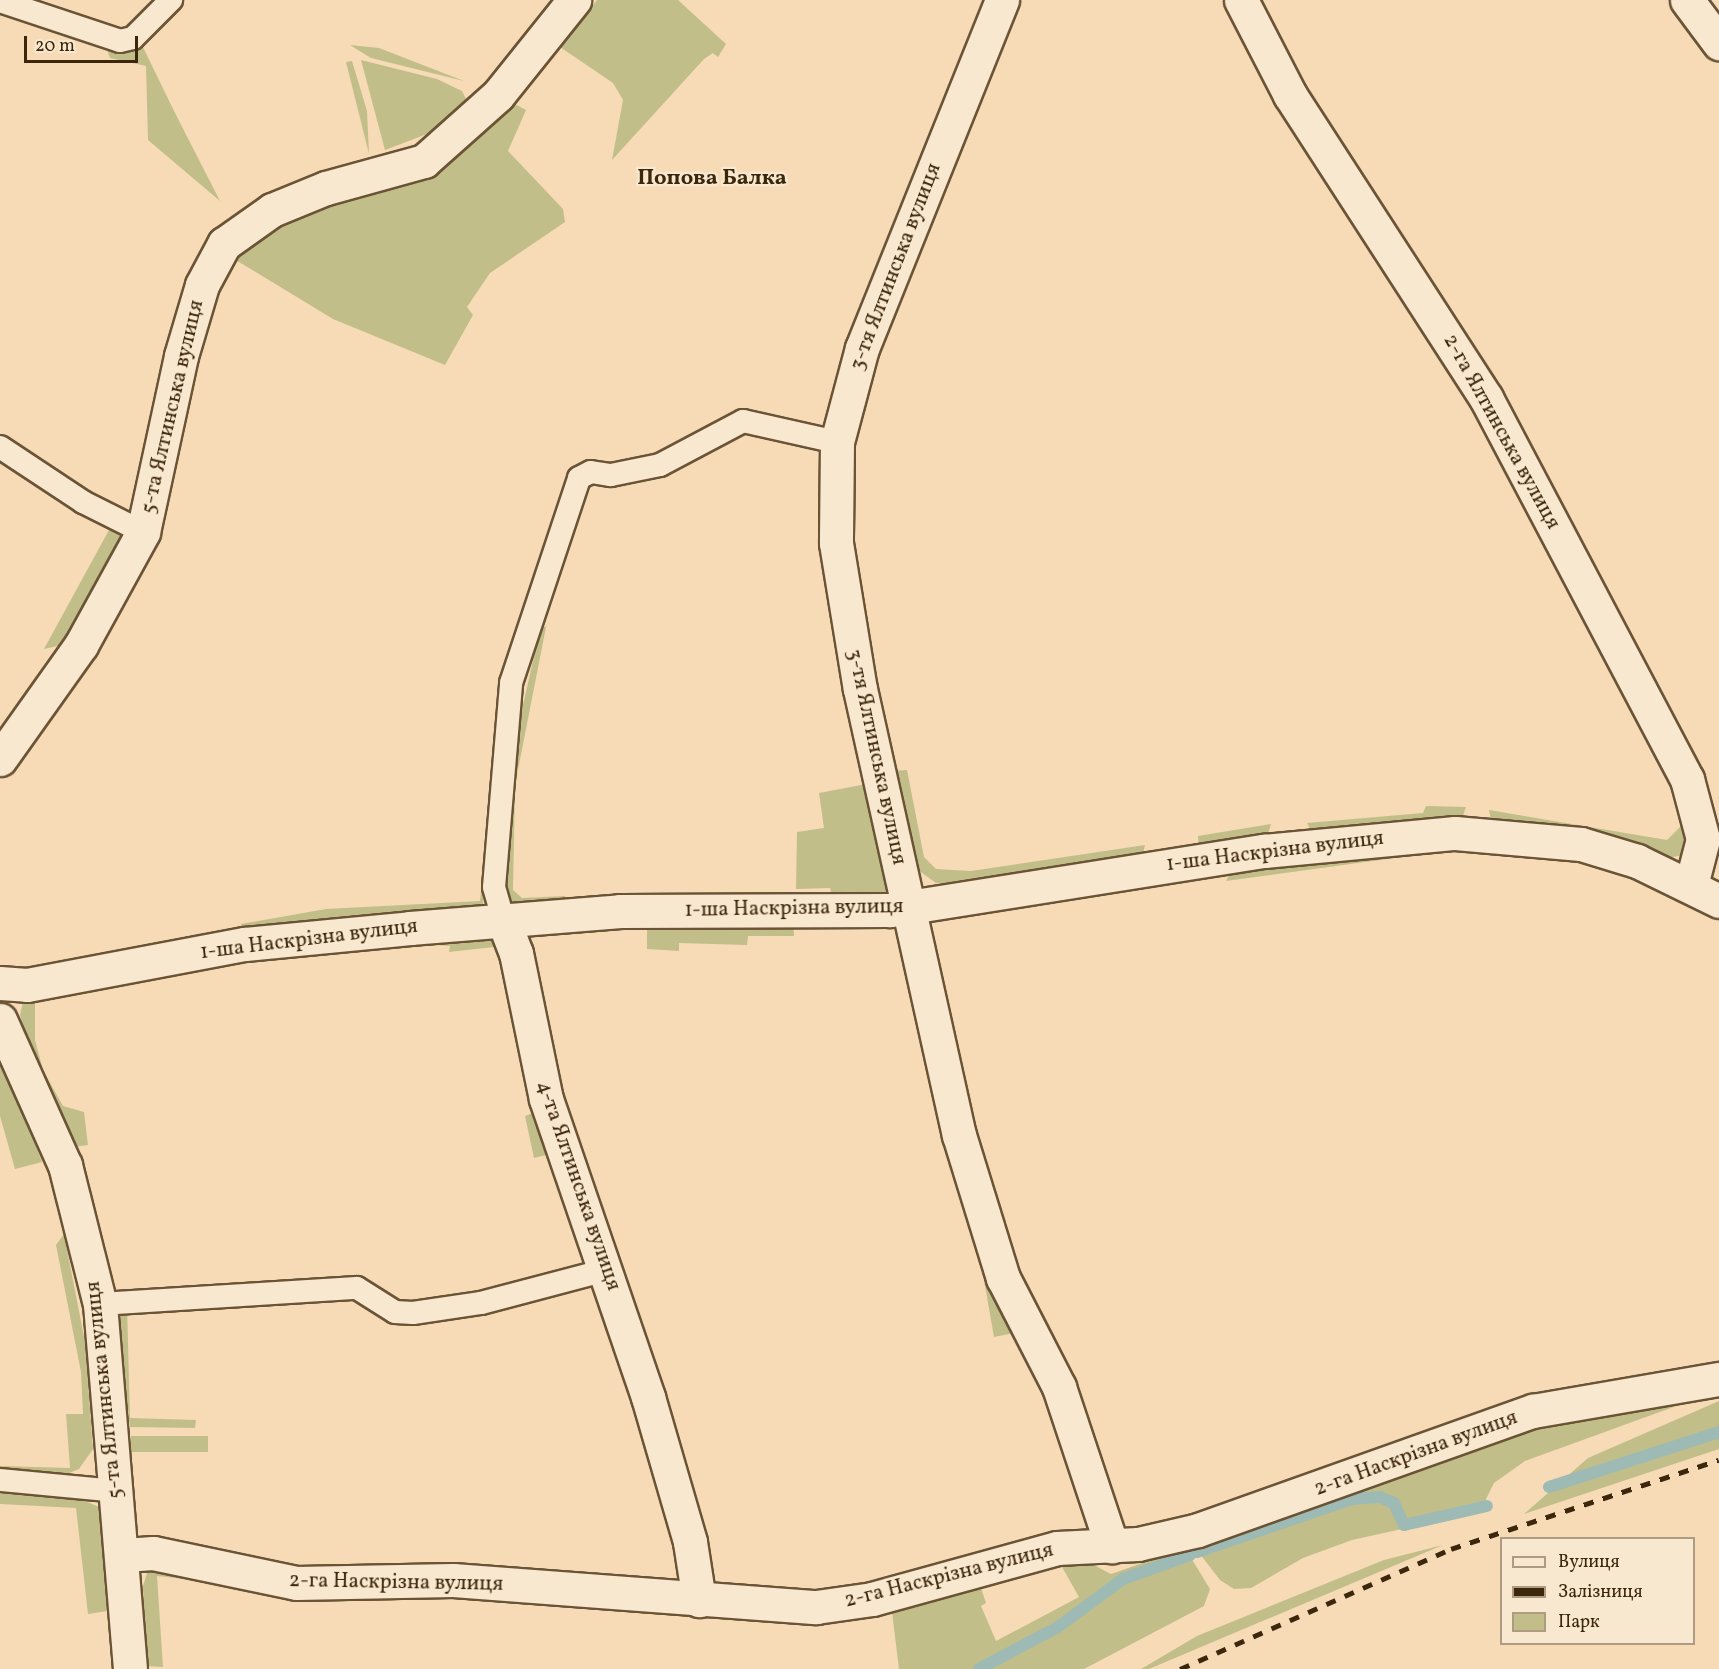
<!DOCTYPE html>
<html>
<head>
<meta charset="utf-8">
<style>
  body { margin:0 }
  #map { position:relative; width:1719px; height:1669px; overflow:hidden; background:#f6dbb6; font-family:Vollkorn,serif }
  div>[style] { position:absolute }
  .green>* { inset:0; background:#c2be89; transform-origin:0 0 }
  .stream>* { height:12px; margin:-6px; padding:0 6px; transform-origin:6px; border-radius:6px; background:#9ebab4 }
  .roads { filter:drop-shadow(2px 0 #6b5436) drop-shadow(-2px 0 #6b5436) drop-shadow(0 2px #6b5436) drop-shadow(0 -2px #6b5436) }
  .service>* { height:22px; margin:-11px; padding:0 11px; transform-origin:11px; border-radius:11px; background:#f9e8d0 }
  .minor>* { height:33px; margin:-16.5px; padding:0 16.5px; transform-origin:16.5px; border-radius:16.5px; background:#f9e8d0 }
  .rail>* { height:4.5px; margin-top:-2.25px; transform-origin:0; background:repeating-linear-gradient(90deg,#3d270c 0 10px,transparent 0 20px) }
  span { translate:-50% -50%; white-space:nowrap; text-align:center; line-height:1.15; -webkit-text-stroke:4.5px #f9e8d0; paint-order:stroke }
  .street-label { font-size:21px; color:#3d270c }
  .neighbourhood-label { font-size:22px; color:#3d270c; font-weight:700 }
  .legend { position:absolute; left:1500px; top:1537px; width:195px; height:108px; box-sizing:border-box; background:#f9e8d0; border:2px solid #ae9b82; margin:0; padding:8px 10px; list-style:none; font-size:18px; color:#3d270c }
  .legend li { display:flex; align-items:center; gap:12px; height:30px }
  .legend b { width:30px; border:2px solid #ae9b82 }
  .scale { position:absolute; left:24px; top:36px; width:114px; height:27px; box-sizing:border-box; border:3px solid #3d270c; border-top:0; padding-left:8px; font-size:18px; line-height:21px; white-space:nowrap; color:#3d270c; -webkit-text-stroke:4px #f9e8d0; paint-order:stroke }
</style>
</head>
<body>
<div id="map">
  <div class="green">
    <div style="clip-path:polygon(597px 0,678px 0,726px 44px,718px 57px,713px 53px,704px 59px,612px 160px,623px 100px,613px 83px,560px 47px)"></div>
    <div style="clip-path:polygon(140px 41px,175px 113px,220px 201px,148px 140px,146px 66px,110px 58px,105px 44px)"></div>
    <div style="clip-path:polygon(350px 45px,379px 48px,464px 81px,371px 58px)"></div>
    <div style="clip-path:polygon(361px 60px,437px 79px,462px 91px,468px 103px,427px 134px,385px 150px)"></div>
    <div style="clip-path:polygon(352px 61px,367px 111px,369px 154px,346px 62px)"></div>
    <div style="clip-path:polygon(511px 102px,526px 110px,508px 151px,563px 209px,565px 222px,490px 273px,467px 307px,473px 315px,445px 365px,333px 319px,234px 259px,296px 214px,379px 187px,413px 182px)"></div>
    <div style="clip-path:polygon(109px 530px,127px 538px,66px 644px,44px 649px)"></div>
    <div style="clip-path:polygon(541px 626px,546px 627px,515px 785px,513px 890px,522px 898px,565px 896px,566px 908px,504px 904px,515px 740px)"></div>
    <div style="clip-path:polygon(506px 663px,483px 904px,472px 914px,242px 932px,241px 924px,326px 909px,480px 901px)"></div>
    <div style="clip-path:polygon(907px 770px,924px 857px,936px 869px,971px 871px,1145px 845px,1142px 858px,971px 885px,936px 883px,918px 870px,902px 832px,892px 771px)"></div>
    <div style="clip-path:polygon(872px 783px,891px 890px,882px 901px,833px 902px,830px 888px,796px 889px,797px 832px,824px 828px,819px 793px)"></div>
    <div style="clip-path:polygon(1426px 806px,1466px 807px,1462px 818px,1313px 834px,1307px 823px,1423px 813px)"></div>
    <div style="clip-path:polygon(1489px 810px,1667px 840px,1691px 816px,1684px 855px,1662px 859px,1575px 829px,1491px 820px)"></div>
    <div style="clip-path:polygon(1271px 824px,1266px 841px,1199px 850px,1198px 836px)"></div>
    <div style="clip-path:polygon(1416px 848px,1417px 855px,1226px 881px,1233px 868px)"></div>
    <div style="clip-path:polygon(793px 922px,794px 936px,748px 936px,747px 945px,679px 943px,679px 951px,647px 949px,647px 923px)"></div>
    <div style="clip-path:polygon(488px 930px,503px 946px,449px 952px,450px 946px,437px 945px,434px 936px)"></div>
    <div style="clip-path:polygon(254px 952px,255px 962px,84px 986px,35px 1002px,35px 1040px,43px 1070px,63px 1106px,84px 1112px,88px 1145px,73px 1147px,35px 1067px,20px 1015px,23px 1002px,33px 994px)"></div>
    <div style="clip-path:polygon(0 1055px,42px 1162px,15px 1169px,0 1116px)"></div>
    <div style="clip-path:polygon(541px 1110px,576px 1224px,571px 1225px,550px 1154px,534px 1158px,525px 1116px)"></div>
    <div style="clip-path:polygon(64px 1234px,85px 1342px,93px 1449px,79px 1469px,59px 1477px,0 1472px,0 1466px,70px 1468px,66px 1414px,83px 1414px,81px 1372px,56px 1245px)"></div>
    <div style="clip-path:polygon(984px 1280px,994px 1280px,1024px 1331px,994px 1337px)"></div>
    <div style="clip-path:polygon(127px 1305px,130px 1418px,196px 1420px,195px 1428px,130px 1427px,117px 1314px)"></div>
    <div style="clip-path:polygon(1678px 1398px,1679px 1405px,1525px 1461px,1494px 1483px,1486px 1499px,1488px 1510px,1352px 1540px,1303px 1558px,1251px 1588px,1234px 1589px,1220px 1580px,1193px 1545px,1522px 1417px)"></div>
    <div style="clip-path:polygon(1719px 1401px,1719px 1449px,1524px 1514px,1588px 1458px)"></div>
    <div style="left:208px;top:1436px;width:16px;height:77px;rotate:90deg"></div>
    <div style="clip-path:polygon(0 1488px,78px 1498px,99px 1507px,105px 1519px,114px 1610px,88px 1614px,76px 1508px,0 1504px)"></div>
    <div style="clip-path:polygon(1443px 1545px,1149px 1669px,1141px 1669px,1197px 1636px,1384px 1560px)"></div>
    <div style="clip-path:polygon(1185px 1548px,1210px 1589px,1204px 1606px,1084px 1669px,899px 1669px,891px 1604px,979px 1582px,986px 1603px,981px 1606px,996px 1641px,1079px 1597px,1057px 1558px,1084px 1560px,1111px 1574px)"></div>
    <div style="clip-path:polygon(158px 1563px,247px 1585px,157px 1576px,163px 1667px,146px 1666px,143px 1586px,148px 1570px)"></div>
  </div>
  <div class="stream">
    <div style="left:1549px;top:1487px;width:179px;rotate:-17.9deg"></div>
    <div style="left:1197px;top:1552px;width:164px;rotate:-18.9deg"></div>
    <div style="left:1352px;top:1499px;width:28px;rotate:-4deg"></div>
    <div style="left:1380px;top:1497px;width:15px;rotate:23deg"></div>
    <div style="left:1394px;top:1503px;width:24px;rotate:66deg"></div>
    <div style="left:1404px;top:1525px;width:85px;rotate:-12.9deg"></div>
    <div style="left:979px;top:1669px;width:89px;rotate:-28deg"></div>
    <div style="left:1058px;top:1627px;width:81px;rotate:-36.4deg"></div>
    <div style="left:1123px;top:1579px;width:71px;rotate:-19.7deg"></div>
  </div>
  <div class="roads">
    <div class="service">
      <div style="left:0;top:1px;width:126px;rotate:18.4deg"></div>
      <div style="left:120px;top:41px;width:13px;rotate:-13deg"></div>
      <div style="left:133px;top:38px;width:54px;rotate:-45deg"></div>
      <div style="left:0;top:447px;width:100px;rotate:33.5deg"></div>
      <div style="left:83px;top:502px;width:67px;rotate:26.6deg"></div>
      <div style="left:504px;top:922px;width:36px;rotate:-106deg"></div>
      <div style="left:494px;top:887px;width:205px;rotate:-85.2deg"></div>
      <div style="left:511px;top:683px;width:216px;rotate:-71.6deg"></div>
      <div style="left:579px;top:478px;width:13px;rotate:-27deg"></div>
      <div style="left:591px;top:472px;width:20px;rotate:9deg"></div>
      <div style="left:611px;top:475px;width:50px;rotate:-11.5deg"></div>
      <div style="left:660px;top:465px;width:94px;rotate:-27.9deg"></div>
      <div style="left:743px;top:421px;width:96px;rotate:12.6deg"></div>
      <div style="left:100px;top:1304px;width:257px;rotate:-3.6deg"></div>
      <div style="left:357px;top:1288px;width:45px;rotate:32.3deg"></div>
      <div style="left:395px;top:1312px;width:18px;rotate:3deg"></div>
      <div style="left:413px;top:1313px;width:69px;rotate:-8.4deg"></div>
      <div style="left:481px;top:1303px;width:129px;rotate:-14.8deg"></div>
      <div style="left:0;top:1480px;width:118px;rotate:5.4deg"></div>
    </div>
    <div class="minor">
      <div style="left:1002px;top:0;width:375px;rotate:111.9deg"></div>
      <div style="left:862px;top:348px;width:97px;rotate:104.9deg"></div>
      <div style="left:837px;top:442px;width:101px;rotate:90.6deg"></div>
      <div style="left:836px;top:543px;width:148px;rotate:80.7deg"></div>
      <div style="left:860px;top:689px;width:457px;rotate:77.5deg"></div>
      <div style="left:959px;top:1135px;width:150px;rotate:72.9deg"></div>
      <div style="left:1003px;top:1278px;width:123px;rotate:62.8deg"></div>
      <div style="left:1059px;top:1387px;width:168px;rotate:71.6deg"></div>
      <div style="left:1241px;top:0;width:107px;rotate:62.7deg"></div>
      <div style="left:1290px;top:95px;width:361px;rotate:57.1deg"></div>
      <div style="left:1486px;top:398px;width:431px;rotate:62.2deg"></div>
      <div style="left:1687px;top:779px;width:62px;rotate:75.1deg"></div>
      <div style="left:1703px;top:839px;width:48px;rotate:104.6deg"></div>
      <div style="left:1687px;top:0;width:54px;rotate:53.3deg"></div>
      <div style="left:0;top:759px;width:140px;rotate:-54.6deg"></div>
      <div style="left:81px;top:645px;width:129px;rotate:-61.2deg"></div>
      <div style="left:143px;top:532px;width:180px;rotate:-77.8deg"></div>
      <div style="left:181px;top:356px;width:74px;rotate:-73.5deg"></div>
      <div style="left:202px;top:285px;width:47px;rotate:-61.8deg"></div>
      <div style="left:224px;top:244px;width:59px;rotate:-35.3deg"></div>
      <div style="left:272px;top:210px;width:58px;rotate:-22.2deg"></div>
      <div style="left:326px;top:188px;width:102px;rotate:-15.4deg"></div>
      <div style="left:424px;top:161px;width:99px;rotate:-41.7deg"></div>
      <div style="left:498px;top:95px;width:122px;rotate:-51.3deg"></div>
      <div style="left:504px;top:922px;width:33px;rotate:69deg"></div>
      <div style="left:516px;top:953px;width:149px;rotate:78.4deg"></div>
      <div style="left:546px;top:1099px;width:315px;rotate:71.1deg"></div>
      <div style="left:648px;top:1397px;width:151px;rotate:73.8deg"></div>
      <div style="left:690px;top:1542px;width:59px;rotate:81.2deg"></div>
      <div style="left:0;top:983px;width:27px;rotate:4deg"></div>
      <div style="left:27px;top:985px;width:222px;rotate:-10.7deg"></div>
      <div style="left:245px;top:944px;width:166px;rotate:-5.5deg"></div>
      <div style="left:410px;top:928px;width:211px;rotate:-4.6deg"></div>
      <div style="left:620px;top:911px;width:270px;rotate:-0.2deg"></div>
      <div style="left:890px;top:910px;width:379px;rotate:-9deg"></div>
      <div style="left:1264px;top:851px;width:192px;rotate:-5.4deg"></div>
      <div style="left:1455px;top:833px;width:126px;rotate:5deg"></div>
      <div style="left:1581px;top:844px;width:59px;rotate:16.9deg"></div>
      <div style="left:1637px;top:861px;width:91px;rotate:26deg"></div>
      <div style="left:0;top:1020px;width:159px;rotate:65.9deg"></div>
      <div style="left:65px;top:1165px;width:143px;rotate:75.9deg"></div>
      <div style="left:100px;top:1304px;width:366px;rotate:85.3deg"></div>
      <div style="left:124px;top:1555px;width:29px;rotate:-4deg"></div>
      <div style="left:153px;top:1553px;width:146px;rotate:11.8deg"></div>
      <div style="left:296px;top:1583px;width:157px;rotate:-1.1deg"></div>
      <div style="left:453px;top:1580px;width:364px;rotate:4.3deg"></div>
      <div style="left:816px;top:1607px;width:57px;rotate:-8.1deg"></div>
      <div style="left:872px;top:1599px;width:192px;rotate:-15.4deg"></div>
      <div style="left:1057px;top:1548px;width:81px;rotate:-2.8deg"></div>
      <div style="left:1138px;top:1544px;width:62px;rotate:-13.1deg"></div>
      <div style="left:1198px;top:1530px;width:356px;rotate:-19.6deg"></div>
      <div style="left:1533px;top:1411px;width:189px;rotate:-9.8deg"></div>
    </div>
  </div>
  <div class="rail">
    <div style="left:1180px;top:1669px;width:296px;rotate:-23.9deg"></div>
    <div style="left:1451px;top:1549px;width:282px;rotate:-18.4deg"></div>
  </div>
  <div class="street-label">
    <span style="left:896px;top:267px;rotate:-69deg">3-тя Ялтинська вулиця</span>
    <span style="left:173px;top:407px;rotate:-77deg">5-та Ялтинська вулиця</span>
    <span style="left:1501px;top:432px;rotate:61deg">2-га Ялтинська вулиця</span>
    <span style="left:876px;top:757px;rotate:78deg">3-тя Ялтинська вулиця</span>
    <span style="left:1275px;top:852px;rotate:-7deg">1-ша Наскрізна вулиця</span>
    <span style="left:794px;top:909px;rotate:-1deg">1-ша Наскрізна вулиця</span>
    <span style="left:309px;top:940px;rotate:-7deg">1-ша Наскрізна вулиця</span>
    <span style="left:578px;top:1186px;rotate:71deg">4-та Ялтинська вулиця</span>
    <span style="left:105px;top:1390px;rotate:-96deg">5-та Ялтинська вулиця</span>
    <span style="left:1416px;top:1454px;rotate:-20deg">2-га Наскрізна вулиця</span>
    <span style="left:949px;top:1576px;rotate:-14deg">2-га Наскрізна вулиця</span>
    <span style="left:396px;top:1583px;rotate:1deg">2-га Наскрізна вулиця</span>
  </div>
  <div class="neighbourhood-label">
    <span style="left:712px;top:179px">Попова Балка</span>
  </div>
  <ul class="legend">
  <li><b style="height:8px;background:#f9e8d0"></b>Вулиця</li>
  <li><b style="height:8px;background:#3d270c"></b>Залізниця</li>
  <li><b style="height:16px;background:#c2be89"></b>Парк</li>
  </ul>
  <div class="scale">20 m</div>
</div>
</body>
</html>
